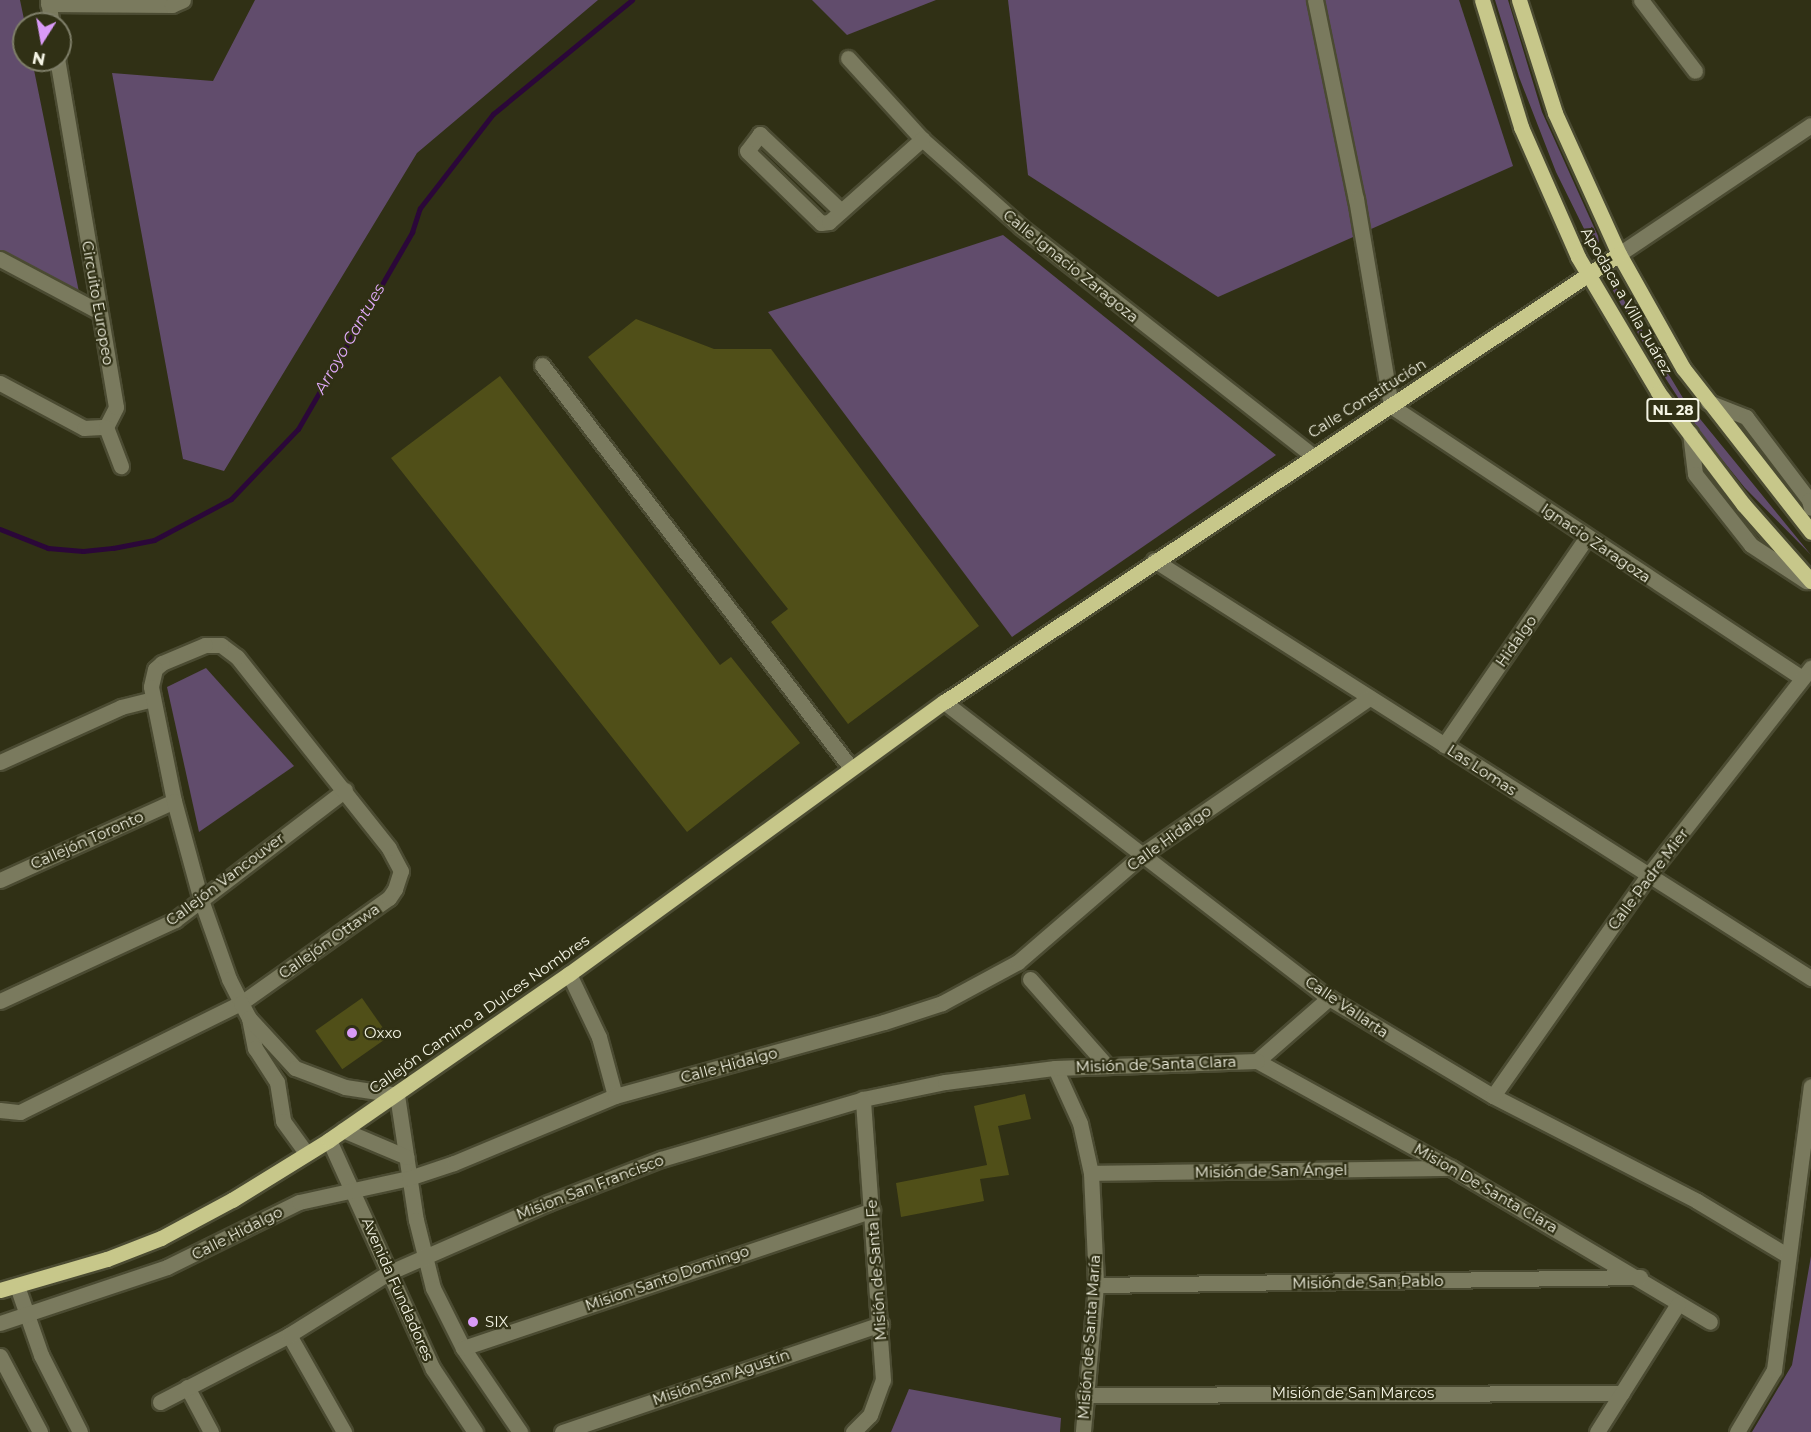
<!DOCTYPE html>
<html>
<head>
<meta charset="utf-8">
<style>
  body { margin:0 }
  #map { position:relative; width:1811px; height:1432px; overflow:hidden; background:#303015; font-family:Montserrat,sans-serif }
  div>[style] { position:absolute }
  .green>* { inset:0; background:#614c6c }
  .stream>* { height:5px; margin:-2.5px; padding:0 2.5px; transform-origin:2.5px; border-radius:2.5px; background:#2b0739 }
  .building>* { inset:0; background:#504f18; transform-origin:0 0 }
  .roads { filter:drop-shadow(2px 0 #4b4b32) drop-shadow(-2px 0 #4b4b32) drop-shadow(0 2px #4b4b32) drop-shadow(0 -2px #4b4b32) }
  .minor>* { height:15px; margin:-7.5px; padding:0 7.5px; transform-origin:7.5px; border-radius:7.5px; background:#7a7a5e }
  .major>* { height:15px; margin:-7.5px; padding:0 7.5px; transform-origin:7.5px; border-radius:7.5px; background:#c7c78a }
  .dots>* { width:16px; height:16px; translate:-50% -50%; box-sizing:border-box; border:3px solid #303015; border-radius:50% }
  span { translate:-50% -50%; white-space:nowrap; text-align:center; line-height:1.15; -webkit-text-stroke:4.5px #303015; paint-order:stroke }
  .shield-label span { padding:2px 4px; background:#303015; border:2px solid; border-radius:4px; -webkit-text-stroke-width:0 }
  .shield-label { font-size:14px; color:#f4f4e4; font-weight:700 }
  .street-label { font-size:15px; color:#f4f4e4 }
  .poi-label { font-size:15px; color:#f4f4e4 }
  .left { translate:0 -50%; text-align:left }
  .water-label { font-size:16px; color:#e2acfc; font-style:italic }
  .north { position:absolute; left:12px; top:12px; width:60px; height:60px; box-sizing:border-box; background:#303015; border:2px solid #7e7e68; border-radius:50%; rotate:191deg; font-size:16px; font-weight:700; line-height:24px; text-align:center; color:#f4f4e4 }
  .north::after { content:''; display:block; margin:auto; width:21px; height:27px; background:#d99af7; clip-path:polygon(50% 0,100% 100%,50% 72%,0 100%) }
</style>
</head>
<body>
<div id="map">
  <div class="green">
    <div style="clip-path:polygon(0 0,20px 0,25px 24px,24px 60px,32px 60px,80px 297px,0 254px)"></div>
    <div style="clip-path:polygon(255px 0,598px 0,417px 153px,224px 471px,183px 459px,112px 73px,213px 81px)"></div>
    <div style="clip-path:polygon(812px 0,936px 0,847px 35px)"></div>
    <div style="clip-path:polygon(1008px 0,1459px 0,1513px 166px,1218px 297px,1028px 175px)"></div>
    <div style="clip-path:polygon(1495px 0,1508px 0,1542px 112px,1598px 236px,1599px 242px,1593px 247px,1556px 172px,1519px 77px)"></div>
    <div style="clip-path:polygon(1003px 235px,1276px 455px,1012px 637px,768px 312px)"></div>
    <div style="clip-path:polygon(1616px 287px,1683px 398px,1811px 555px,1745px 488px,1703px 436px,1651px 356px,1612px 289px)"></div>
    <div style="clip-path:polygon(206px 668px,294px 766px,199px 832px,167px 687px)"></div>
    <div style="clip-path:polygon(1811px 1256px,1811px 1432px,1752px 1432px,1792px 1365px)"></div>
    <div style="clip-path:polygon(909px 1389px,1061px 1418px,1060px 1432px,891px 1432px)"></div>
  </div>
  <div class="stream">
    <div style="left:0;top:529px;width:52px;rotate:21.6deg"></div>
    <div style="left:48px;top:548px;width:35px;rotate:5deg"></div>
    <div style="left:83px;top:551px;width:30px;rotate:-6deg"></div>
    <div style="left:113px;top:548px;width:42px;rotate:-11deg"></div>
    <div style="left:154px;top:540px;width:87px;rotate:-28deg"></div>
    <div style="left:231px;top:499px;width:97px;rotate:-46.3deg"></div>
    <div style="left:298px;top:429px;width:228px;rotate:-59.9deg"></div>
    <div style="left:412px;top:232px;width:25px;rotate:-72deg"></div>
    <div style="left:420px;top:208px;width:119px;rotate:-52.2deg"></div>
    <div style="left:493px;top:114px;width:180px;rotate:-39.4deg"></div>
  </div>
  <div class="building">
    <div style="clip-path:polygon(636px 319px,714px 349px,771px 349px,979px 626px,848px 724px,771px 622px,788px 609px,588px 357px)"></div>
    <div style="clip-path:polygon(500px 376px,720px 665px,731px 657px,800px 743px,687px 832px,391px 458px)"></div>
    <div style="left:362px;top:998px;width:47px;height:57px;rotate:55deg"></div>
    <div style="clip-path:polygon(1025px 1094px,1031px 1119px,998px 1126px,1009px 1175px,980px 1179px,984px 1201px,901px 1217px,896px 1183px,987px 1165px,974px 1106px)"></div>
  </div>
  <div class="roads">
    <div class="minor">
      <div style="left:48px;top:0;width:24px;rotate:81deg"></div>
      <div style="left:1315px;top:0;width:203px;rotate:78.4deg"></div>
      <div style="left:1356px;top:199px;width:210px;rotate:80.4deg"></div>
      <div style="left:1391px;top:406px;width:493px;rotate:33.5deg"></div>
      <div style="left:1641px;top:0;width:89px;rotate:52.7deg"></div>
      <div style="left:48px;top:4px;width:124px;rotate:0.5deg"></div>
      <div style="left:172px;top:5px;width:12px;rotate:-24deg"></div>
      <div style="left:848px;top:58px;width:110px;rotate:47.6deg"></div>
      <div style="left:922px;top:139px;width:132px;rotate:41.6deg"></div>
      <div style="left:1021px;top:227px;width:368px;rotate:38.1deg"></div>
      <div style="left:841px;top:211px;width:112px;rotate:-136.5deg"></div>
      <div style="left:760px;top:134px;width:21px;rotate:127deg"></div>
      <div style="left:747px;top:151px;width:103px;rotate:44.2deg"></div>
      <div style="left:821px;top:223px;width:8px;rotate:-7deg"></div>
      <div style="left:829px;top:222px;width:125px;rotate:-41.7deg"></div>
      <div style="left:1619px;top:254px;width:231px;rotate:-33.9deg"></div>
      <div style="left:0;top:259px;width:111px;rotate:28deg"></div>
      <div style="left:542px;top:365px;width:508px;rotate:52.52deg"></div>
      <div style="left:0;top:383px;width:95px;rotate:28.2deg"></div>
      <div style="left:84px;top:428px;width:22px;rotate:-3deg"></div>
      <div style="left:106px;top:427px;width:22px;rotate:-63deg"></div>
      <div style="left:116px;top:407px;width:352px;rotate:-99.6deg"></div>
      <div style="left:1708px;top:402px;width:41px;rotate:21.5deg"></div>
      <div style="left:1746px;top:417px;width:104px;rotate:52.8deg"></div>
      <div style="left:1809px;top:500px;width:8px;rotate:76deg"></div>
      <div style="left:106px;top:427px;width:42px;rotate:69deg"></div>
      <div style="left:1690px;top:433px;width:41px;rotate:83deg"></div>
      <div style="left:1695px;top:474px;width:90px;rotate:51.7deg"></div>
      <div style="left:1751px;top:545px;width:66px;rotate:33.2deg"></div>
      <div style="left:1154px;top:560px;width:779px;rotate:32.47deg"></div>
      <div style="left:944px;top:702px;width:486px;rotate:37.6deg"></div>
      <div style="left:1329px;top:998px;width:191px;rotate:30.9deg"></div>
      <div style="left:1493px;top:1096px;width:229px;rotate:27.2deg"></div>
      <div style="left:1697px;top:1201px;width:105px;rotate:31deg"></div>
      <div style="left:1444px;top:745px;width:252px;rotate:-55.5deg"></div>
      <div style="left:0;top:762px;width:133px;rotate:-24.4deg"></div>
      <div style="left:121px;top:707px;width:32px;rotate:-14deg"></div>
      <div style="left:0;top:880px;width:191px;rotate:-24.4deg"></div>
      <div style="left:569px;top:974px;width:70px;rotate:64.5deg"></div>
      <div style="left:599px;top:1037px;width:61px;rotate:74.8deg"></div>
      <div style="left:1030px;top:979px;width:115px;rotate:48.5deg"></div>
      <div style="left:0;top:1001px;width:193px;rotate:-24.8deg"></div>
      <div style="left:175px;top:920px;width:214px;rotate:-37.4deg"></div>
      <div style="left:249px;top:1018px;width:31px;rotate:79deg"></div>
      <div style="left:255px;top:1048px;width:40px;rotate:57.1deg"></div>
      <div style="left:277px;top:1082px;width:39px;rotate:81deg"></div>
      <div style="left:283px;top:1121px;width:39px;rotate:54deg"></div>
      <div style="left:1257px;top:1061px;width:222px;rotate:28.9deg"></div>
      <div style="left:1451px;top:1168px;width:301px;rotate:30.7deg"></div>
      <div style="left:1257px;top:1061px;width:96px;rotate:-41.2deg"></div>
      <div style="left:1055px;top:1068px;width:60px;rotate:65.6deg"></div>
      <div style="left:1080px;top:1123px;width:51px;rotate:77.6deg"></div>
      <div style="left:1091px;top:1173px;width:112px;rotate:87.4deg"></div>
      <div style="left:1096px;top:1285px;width:148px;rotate:95.1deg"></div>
      <div style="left:1493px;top:1096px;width:273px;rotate:-54.9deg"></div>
      <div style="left:1650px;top:873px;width:261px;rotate:-51.9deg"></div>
      <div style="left:0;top:1110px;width:20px;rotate:6deg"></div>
      <div style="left:20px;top:1112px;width:246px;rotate:-26.3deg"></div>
      <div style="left:241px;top:1003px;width:181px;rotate:-35.4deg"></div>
      <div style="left:389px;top:898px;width:11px;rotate:-56deg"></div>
      <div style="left:395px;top:889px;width:19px;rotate:-72deg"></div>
      <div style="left:401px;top:871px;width:26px;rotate:-118deg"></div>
      <div style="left:389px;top:848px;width:244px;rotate:-128.5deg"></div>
      <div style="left:237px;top:657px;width:20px;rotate:-143deg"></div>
      <div style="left:221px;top:645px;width:16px;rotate:180deg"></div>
      <div style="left:205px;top:645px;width:47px;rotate:157.3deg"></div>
      <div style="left:162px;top:663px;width:9px;rotate:139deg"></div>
      <div style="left:155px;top:669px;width:18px;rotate:103deg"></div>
      <div style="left:151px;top:687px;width:116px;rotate:78.6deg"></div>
      <div style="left:174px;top:801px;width:99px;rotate:74.8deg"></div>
      <div style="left:200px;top:897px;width:87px;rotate:70.5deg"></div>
      <div style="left:229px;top:979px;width:27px;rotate:63deg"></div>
      <div style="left:241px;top:1003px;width:17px;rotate:62deg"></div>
      <div style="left:249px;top:1018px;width:68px;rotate:47.4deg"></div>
      <div style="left:295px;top:1068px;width:53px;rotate:20.8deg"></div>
      <div style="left:345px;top:1087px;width:53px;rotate:8.7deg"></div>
      <div style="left:397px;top:1095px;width:126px;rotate:81.4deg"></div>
      <div style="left:416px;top:1220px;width:70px;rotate:76deg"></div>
      <div style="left:433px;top:1288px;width:67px;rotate:63.4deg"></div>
      <div style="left:463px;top:1348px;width:102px;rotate:55.8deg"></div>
      <div style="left:343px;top:1130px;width:69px;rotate:22.9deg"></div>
      <div style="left:329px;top:1140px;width:252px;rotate:65.6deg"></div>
      <div style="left:433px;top:1369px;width:76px;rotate:56.3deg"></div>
      <div style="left:1091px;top:1173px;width:360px;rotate:-0.8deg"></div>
      <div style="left:1096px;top:1285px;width:544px;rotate:-0.84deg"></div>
      <div style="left:17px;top:1286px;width:73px;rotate:70.8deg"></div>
      <div style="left:41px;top:1355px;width:86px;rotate:63.1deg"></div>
      <div style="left:0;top:1323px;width:176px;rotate:-18.5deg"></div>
      <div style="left:167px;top:1267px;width:147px;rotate:-26.2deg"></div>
      <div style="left:299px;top:1202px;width:113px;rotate:-12.3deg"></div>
      <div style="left:409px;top:1178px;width:47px;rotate:-18.4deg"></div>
      <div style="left:454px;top:1163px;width:174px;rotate:-22.6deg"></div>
      <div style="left:615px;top:1096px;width:279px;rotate:-15.4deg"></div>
      <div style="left:884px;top:1022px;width:61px;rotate:-18.1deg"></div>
      <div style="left:942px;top:1003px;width:86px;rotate:-28.3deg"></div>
      <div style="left:1018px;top:962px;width:165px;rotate:-40.8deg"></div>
      <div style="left:1143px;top:854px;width:275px;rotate:-34.6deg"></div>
      <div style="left:289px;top:1335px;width:112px;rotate:60.4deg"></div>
      <div style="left:463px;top:1348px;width:432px;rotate:-18.6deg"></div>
      <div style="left:0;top:1356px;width:86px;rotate:62.2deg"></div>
      <div style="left:187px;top:1387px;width:51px;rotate:61.9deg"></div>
      <div style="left:1084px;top:1395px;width:538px;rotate:-0.21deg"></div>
      <div style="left:160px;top:1402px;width:145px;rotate:-27.4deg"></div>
      <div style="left:289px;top:1335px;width:119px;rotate:-32deg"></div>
      <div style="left:390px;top:1272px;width:172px;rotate:-23.6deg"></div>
      <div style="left:548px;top:1203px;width:121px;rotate:-21.3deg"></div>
      <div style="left:661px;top:1159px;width:211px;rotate:-16.5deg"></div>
      <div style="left:863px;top:1099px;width:84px;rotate:-11.7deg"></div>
      <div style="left:945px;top:1082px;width:111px;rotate:-7.3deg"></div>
      <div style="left:1055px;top:1068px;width:202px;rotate:-2deg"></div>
      <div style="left:562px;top:1432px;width:337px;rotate:-18.7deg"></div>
      <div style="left:853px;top:1432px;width:24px;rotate:-45deg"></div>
      <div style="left:870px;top:1415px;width:37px;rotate:-70deg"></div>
      <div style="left:883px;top:1380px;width:282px;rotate:-94.1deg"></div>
      <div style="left:1597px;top:1432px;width:151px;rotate:-57.7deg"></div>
      <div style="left:1737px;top:1432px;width:72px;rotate:-59.2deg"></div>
      <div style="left:1774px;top:1370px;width:286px;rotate:-82.6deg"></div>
    </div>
    <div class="major">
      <div style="left:1482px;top:0;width:133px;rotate:72.9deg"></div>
      <div style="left:1521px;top:127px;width:142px;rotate:66.3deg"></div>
      <div style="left:1578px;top:257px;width:157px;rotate:59.3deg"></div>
      <div style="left:1658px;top:392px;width:141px;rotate:52.8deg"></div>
      <div style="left:1743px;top:504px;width:103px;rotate:48.6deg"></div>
      <div style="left:1519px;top:0;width:119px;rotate:72.3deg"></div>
      <div style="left:1555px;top:113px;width:155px;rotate:65.6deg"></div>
      <div style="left:1619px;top:254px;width:131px;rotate:60.7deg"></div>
      <div style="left:1683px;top:368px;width:208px;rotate:52deg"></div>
      <div style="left:0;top:1290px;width:111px;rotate:-16.2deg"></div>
      <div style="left:107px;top:1259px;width:58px;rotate:-21.3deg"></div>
      <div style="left:161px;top:1238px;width:81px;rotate:-28.2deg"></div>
      <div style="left:232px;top:1200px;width:114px;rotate:-31.7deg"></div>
      <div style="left:329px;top:1140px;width:292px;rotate:-34.7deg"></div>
      <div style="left:569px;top:974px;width:463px;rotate:-36deg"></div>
      <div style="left:944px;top:702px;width:810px;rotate:-33.57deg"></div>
    </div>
  </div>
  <div class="dots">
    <div style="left:352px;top:1033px;background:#d99af7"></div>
    <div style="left:473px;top:1322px;background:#d99af7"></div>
  </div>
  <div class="shield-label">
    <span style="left:1673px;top:410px">NL 28</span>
  </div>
  <div class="street-label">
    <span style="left:1071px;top:266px;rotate:39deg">Calle Ignacio Zaragoza</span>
    <span style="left:1627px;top:301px;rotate:60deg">Apodaca a Villa Juárez</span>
    <span style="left:98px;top:303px;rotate:80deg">Circuito Europeo</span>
    <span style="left:1367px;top:398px;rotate:-32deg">Calle Constitución</span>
    <span style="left:1596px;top:543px;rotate:34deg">Ignacio Zaragoza</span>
    <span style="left:1516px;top:641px;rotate:-55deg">Hidalgo</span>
    <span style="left:1482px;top:770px;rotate:33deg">Las Lomas</span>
    <span style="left:1169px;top:838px;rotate:-36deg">Calle Hidalgo</span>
    <span style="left:87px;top:840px;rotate:-24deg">Callejón Toronto</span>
    <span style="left:225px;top:879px;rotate:-37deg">Callejón Vancouver</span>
    <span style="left:1648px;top:879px;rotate:-53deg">Calle Padre Mier</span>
    <span style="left:329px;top:941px;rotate:-35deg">Callejón Ottawa</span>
    <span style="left:1347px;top:1007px;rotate:34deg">Calle Vallarta</span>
    <span style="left:479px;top:1014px;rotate:-35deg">Callejón Camino a Dulces Nombres</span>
    <span style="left:1156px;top:1064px;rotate:-2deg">Misión de Santa Clara</span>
    <span style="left:729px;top:1065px;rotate:-15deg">Calle Hidalgo</span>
    <span style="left:1271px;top:1171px;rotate:-1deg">Misión de San Ángel</span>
    <span style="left:590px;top:1187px;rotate:-21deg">Mision San Francisco</span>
    <span style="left:1486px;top:1188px;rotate:30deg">Mision De Santa Clara</span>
    <span style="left:237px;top:1233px;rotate:-27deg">Calle Hidalgo</span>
    <span style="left:876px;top:1270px;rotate:-94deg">Misión de Santa Fe</span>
    <span style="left:667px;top:1278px;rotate:-19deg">Mision Santo Domingo</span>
    <span style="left:1368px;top:1282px;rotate:-1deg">Misión de San Pablo</span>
    <span style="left:398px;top:1289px;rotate:66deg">Avenida Fundadores</span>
    <span style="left:1089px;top:1337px;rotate:-86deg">Misión de Santa María</span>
    <span style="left:721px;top:1377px;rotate:-19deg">Misión San Agustín</span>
    <span style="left:1353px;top:1393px">Misión de San Marcos</span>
  </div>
  <div class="poi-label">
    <span class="left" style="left:364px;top:1033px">Oxxo</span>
    <span class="left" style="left:485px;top:1322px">SIX</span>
  </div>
  <div class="water-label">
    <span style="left:350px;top:339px;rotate:-60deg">Arroyo Cantues</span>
  </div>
  <div class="north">N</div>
</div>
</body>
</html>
